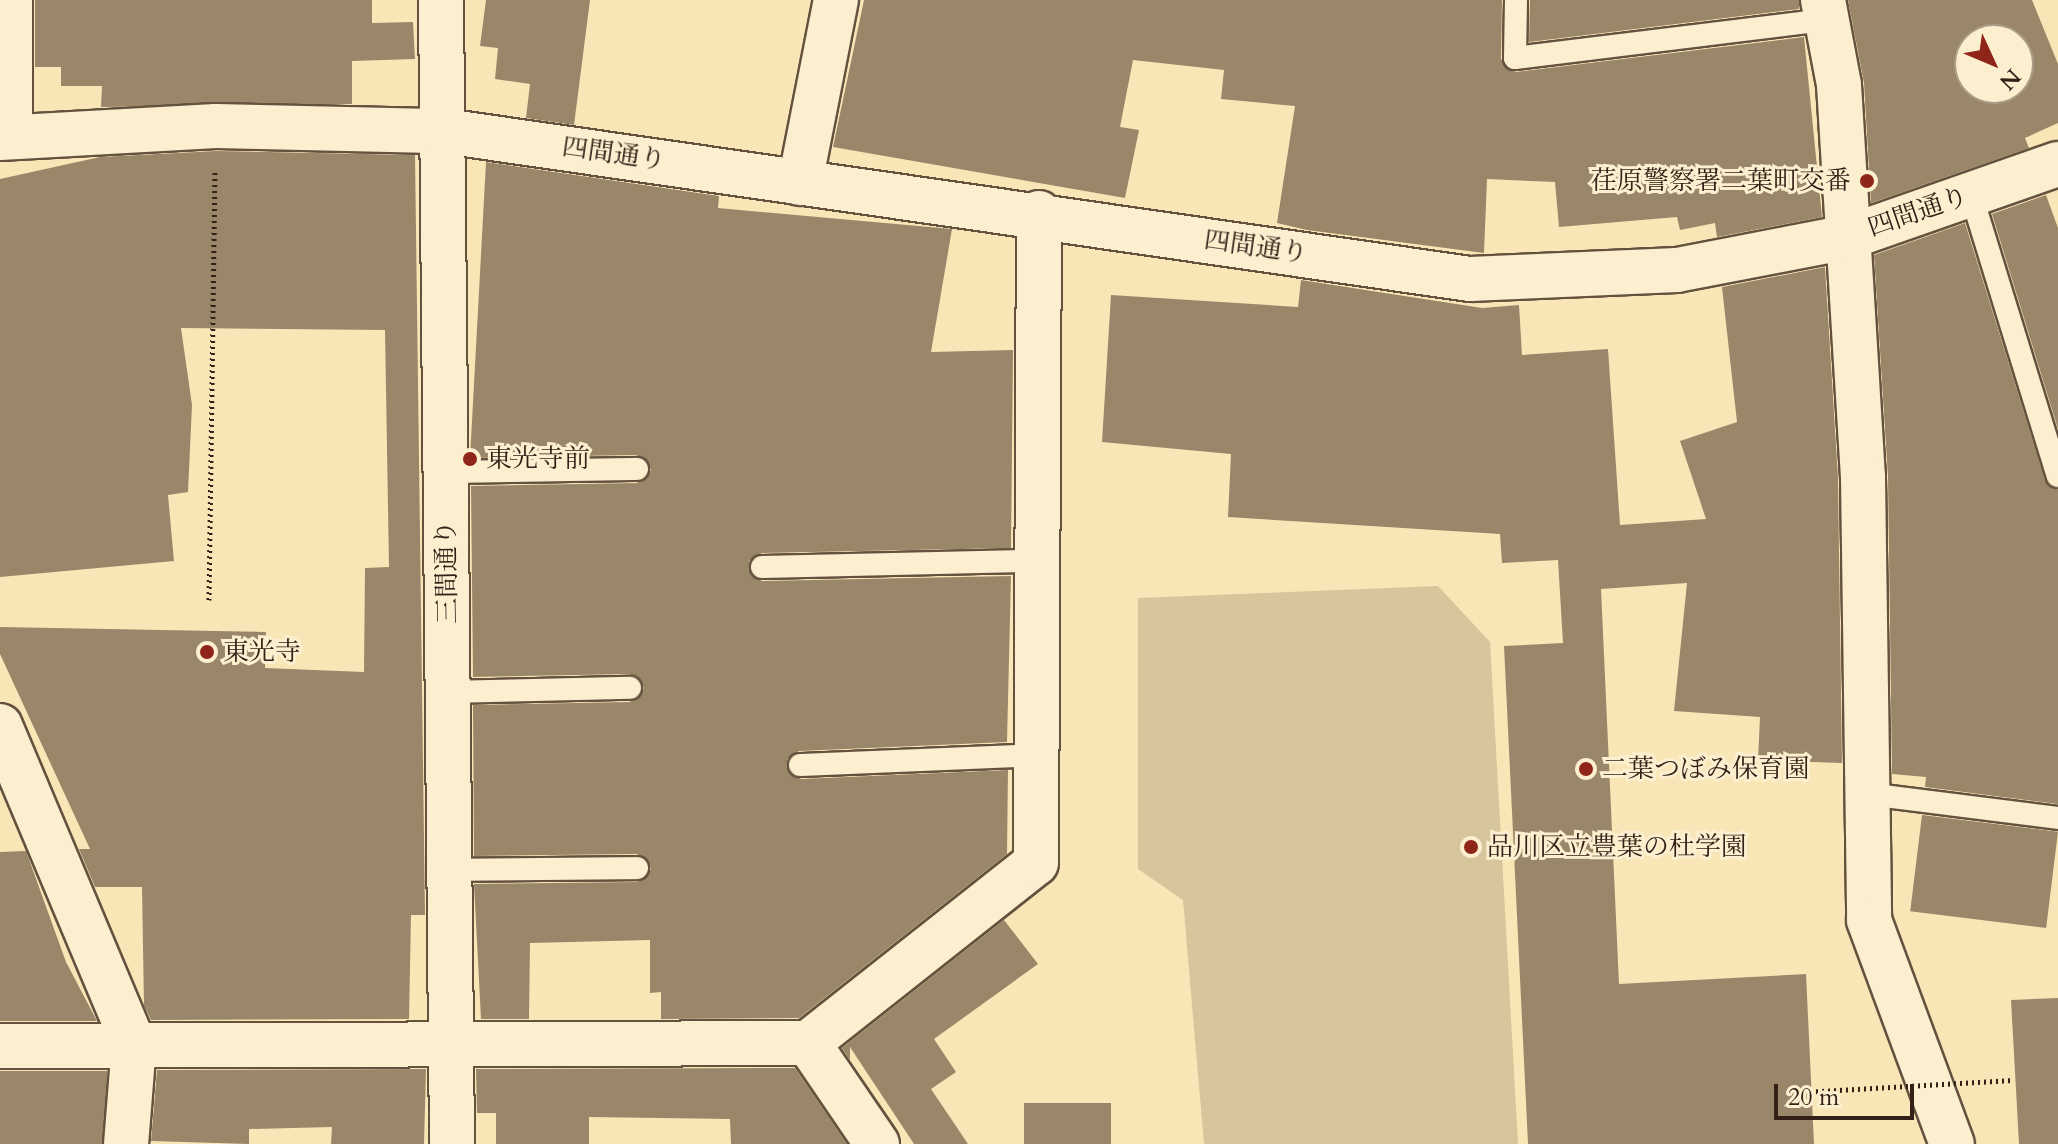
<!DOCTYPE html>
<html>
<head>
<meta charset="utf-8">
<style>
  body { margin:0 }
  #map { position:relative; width:2058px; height:1144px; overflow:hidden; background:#f9e6b7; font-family:Cardo,"Noto Serif JP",serif }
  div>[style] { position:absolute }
  .green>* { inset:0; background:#d7c59c }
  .building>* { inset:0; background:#9a876a; transform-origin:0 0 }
  .path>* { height:5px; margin-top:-2.5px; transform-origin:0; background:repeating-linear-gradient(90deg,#332117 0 2px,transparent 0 6px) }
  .roads { filter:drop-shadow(2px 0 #64523f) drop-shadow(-2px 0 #64523f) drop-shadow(0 2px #64523f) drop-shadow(0 -2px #64523f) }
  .service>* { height:22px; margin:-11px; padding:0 11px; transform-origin:11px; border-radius:11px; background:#fbefd0 }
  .minor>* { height:44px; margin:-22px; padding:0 22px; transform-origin:22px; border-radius:22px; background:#fbefd0 }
  .tertiary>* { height:44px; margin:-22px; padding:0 22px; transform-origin:22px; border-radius:22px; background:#fbefd0 }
  .path-bridge>* { height:5px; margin-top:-2.5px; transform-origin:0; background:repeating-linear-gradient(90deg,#332117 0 2px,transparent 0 6px) }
  .dots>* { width:22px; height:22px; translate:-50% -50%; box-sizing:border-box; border:4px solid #fbefd0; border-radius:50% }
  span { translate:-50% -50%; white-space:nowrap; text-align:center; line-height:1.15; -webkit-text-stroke:6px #fbefd0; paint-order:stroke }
  .street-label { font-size:26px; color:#332117 }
  .poi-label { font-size:26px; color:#332117 }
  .right { translate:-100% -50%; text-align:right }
  .left { translate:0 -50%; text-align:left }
  .north { position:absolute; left:1954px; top:24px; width:80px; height:80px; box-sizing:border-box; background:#fbefd0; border:2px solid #ab9d86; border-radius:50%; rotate:134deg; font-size:22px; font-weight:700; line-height:32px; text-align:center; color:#332117 }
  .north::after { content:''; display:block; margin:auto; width:28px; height:36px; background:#8f2418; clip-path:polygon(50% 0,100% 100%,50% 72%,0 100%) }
  .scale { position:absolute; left:1774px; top:1084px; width:140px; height:36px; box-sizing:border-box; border:4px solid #332117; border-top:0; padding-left:10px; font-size:24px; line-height:28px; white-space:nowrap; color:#332117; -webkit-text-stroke:6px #fbefd0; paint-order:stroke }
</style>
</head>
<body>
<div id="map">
  <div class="green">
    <div style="clip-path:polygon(1438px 586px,1490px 642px,1518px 1144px,1204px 1144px,1183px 900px,1138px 869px,1138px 598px)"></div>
  </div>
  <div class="building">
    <div style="clip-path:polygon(35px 0,372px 0,372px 23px,413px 22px,415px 59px,352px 61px,352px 104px,101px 107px,102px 86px,61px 86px,61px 67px,35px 67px)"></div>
    <div style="clip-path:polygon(486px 0,590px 0,574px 125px,526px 118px,530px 84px,495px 79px,498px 48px,480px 46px)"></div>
    <div style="clip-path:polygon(864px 0,1502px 0,1501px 59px,1516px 72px,1804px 37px,1822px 217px,1717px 237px,1715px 223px,1680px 230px,1677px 217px,1559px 227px,1555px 182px,1487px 179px,1484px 253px,1307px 230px,1277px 223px,1295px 106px,1221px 99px,1224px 70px,1133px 60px,1120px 127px,1139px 130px,1125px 198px,833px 147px)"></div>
    <div style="clip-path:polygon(1530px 0,1799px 0,1799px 9px,1529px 42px)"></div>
    <div style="clip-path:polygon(evenodd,1848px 0,2032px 0,2058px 64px,2058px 123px,2025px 138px,2029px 148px,1871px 203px,1864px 83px,1848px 0,1970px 40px,2018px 40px,2018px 88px,1970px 88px,1970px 40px)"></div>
    <div style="clip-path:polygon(216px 151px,415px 155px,425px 915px,411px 915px,409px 1019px,151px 1020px,144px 1005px,142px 887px,95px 887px,79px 849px,90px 849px,0 654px,0 627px,266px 632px,265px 668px,364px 672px,365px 568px,389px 567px,385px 330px,181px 328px,192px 405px,188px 492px,168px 495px,174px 561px,0 577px,0 179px,100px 157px)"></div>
    <div style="clip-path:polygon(486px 162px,719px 196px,718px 208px,952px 229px,931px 352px,1013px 350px,1011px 548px,762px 553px,749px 561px,751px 575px,762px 581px,1011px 576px,1007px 742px,799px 751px,787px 759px,789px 773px,801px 779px,1008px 770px,1007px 854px,799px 1018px,661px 1019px,661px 992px,650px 993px,650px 940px,530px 943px,529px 1019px,481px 1019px,474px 884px,637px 882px,651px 869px,637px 854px,474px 856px,473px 705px,630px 702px,644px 688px,630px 674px,473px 677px,471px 486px,637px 483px,651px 470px,637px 455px,470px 458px)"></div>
    <div style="clip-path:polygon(2046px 195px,2058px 228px,2058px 429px,1992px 214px)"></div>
    <div style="clip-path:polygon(1965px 223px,2045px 480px,2058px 490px,2058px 804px,1925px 787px,1926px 777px,1892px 774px,1888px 477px,1874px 255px)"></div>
    <div style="clip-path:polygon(1825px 267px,1838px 478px,1842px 763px,1758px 760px,1760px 717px,1674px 711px,1687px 583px,1601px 589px,1619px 984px,1806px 974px,1814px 1144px,1528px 1144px,1504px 646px,1563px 643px,1558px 560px,1502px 563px,1500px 534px,1228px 517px,1231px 454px,1102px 442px,1111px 295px,1298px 307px,1301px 280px,1482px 308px,1519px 305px,1522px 355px,1608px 349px,1620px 525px,1706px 519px,1680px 441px,1737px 422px,1722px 287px)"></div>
    <div style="left:1922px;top:815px;width:137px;height:97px;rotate:7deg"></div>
    <div style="clip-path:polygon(26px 851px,66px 962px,97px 1021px,0 1021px,0 852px)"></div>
    <div style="clip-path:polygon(1004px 920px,1038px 964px,934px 1039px,956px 1072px,931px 1089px,968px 1144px,914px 1144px,850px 1047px,850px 1060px,842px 1048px)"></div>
    <div style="clip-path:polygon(2058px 998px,2058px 1144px,2019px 1144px,2011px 1000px)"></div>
    <div style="clip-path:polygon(795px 1068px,847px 1144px,731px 1144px,730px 1119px,589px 1117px,589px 1144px,496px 1144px,496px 1113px,477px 1113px,476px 1069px)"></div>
    <div style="clip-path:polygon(426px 1069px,424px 1144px,331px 1144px,332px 1127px,249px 1129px,249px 1144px,151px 1141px,157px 1070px)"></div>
    <div style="left:0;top:1071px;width:107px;height:73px"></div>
    <div style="left:1111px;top:1103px;width:41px;height:87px;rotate:90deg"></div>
  </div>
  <div class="path">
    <div style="left:209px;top:600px;width:429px;rotate:-89.2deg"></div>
  </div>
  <div class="roads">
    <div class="service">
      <div style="left:1516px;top:0;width:58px;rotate:91deg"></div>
      <div style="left:1515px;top:58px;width:313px;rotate:-7deg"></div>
      <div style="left:1971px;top:194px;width:295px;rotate:72.9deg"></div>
      <div style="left:445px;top:472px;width:192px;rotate:-0.9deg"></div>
      <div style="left:762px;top:567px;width:273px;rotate:-1.3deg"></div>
      <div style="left:448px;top:692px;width:182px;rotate:-1.3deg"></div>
      <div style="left:800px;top:765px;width:236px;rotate:-2.4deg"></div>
      <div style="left:1868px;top:794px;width:192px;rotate:7.2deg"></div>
      <div style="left:448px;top:870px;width:189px;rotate:-0.6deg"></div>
    </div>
    <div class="minor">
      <div style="left:10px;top:0;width:135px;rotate:90deg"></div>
      <div style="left:1823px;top:0;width:86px;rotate:79.3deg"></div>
      <div style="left:1839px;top:85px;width:393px;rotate:86.5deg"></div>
      <div style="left:1863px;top:477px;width:443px;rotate:89.2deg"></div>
      <div style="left:1869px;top:920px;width:239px;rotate:69.7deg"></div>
      <div style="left:0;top:138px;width:216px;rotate:-3.2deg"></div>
      <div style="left:216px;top:126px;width:228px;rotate:1.3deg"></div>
      <div style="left:800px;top:183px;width:187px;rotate:-78.9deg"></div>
      <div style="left:0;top:726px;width:346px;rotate:67.2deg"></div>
      <div style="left:134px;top:1045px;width:99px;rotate:94.6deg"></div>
      <div style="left:0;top:1046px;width:808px;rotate:-0.21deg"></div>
      <div style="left:877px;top:1144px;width:122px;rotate:-124.3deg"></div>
      <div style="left:808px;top:1043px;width:290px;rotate:-38.3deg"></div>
      <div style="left:1036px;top:863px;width:650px;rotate:-89.74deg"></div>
    </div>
    <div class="tertiary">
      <div style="left:441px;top:0;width:1144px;rotate:89.45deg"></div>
      <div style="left:444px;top:131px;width:1037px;rotate:8.21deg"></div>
      <div style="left:1470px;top:279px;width:207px;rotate:-2.5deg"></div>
      <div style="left:1677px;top:270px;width:175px;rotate:-10.9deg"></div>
      <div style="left:1849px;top:237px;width:221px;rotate:-19.3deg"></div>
    </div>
  </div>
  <div class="path-bridge">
    <div style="left:1804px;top:1092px;width:209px;rotate:-3.3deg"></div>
  </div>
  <div class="dots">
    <div style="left:1867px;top:181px;background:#8f2418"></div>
    <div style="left:470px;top:459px;background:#8f2418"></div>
    <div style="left:207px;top:652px;background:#8f2418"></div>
    <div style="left:1586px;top:769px;background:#8f2418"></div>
    <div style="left:1471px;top:847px;background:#8f2418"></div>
  </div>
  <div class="street-label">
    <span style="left:614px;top:154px;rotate:8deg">四間通り</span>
    <span style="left:1918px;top:212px;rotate:-19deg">四間通り</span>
    <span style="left:1256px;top:247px;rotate:8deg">四間通り</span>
    <span style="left:447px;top:572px;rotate:-91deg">三間通り</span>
  </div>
  <div class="poi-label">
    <span class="right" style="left:1851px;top:181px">荏原警察署二葉町交番</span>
    <span class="left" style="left:486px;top:459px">東光寺前</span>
    <span class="left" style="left:223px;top:652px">東光寺</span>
    <span class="left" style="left:1602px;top:769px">二葉つぼみ保育園</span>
    <span class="left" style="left:1487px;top:847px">品川区立豊葉の杜学園</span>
  </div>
  <div class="north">N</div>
  <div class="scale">20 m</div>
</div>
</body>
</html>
